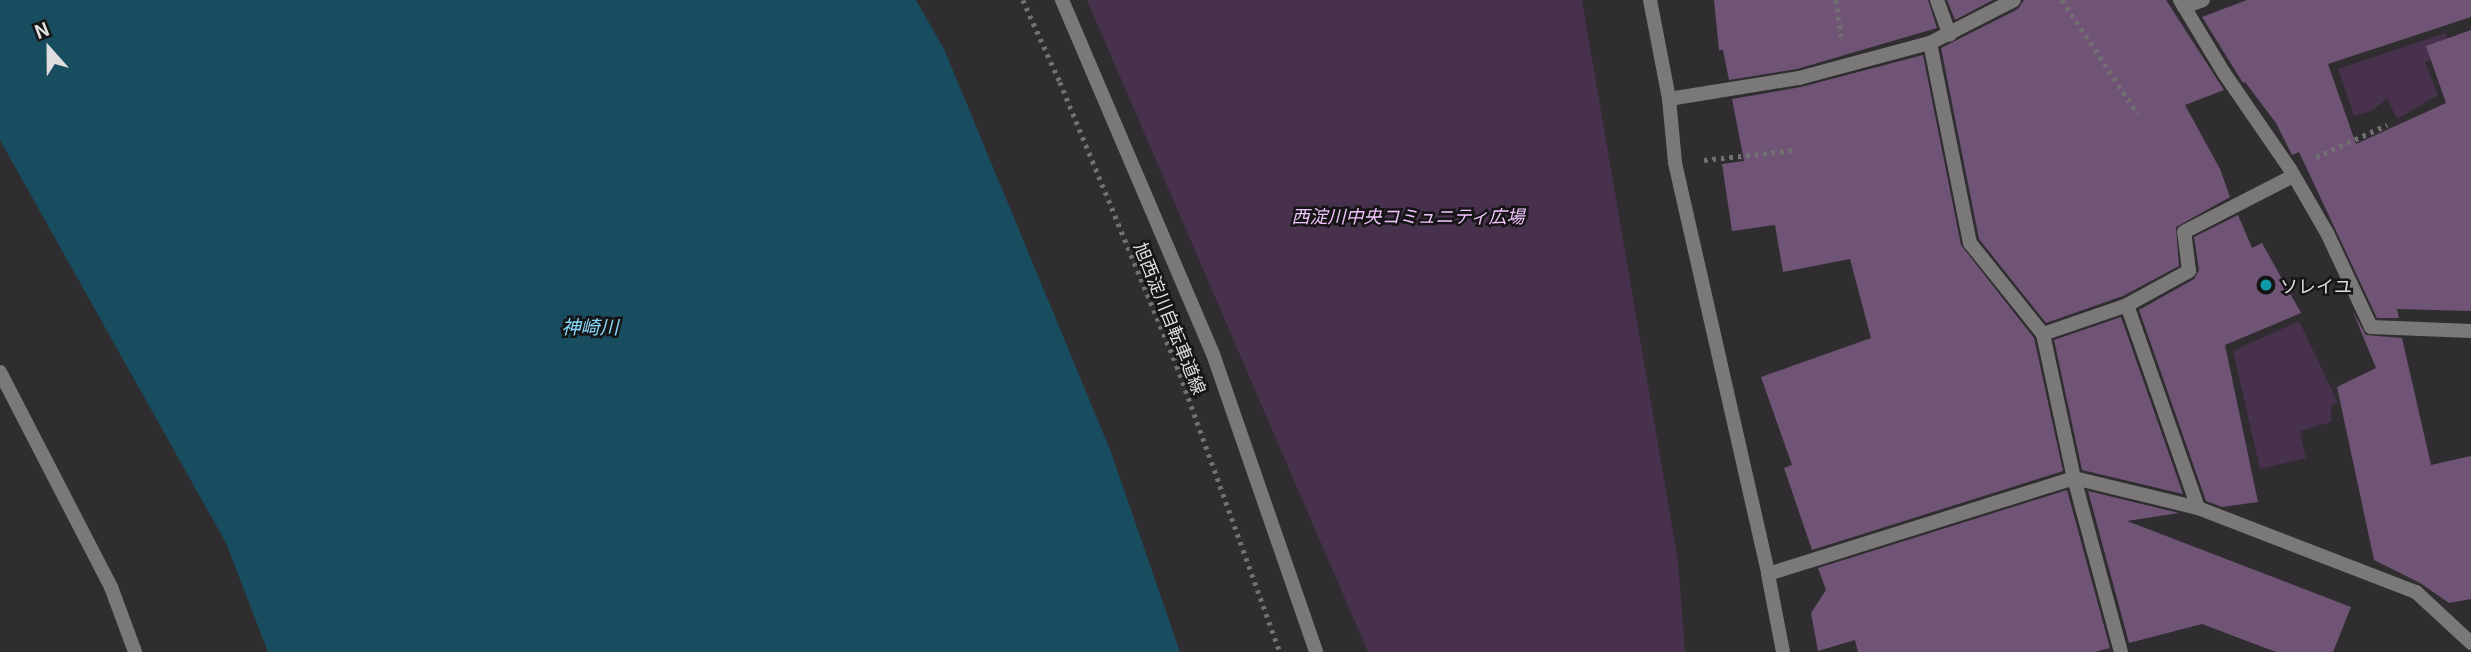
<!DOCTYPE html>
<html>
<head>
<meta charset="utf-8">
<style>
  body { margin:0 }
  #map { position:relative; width:2471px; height:652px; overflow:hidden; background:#2f2d2f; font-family:Georgia,"Noto Sans JP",serif }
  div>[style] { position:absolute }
  .green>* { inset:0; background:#47314d }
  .water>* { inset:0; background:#184d5f }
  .building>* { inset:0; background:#6f5476 }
  .path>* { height:4.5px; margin-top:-2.25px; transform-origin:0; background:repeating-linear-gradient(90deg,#727072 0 3.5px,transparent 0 8.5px) }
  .lane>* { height:14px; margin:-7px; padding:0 7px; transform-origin:7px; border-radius:7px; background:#7a7878 }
  .street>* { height:14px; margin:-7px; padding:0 7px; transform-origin:7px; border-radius:7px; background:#7a7878 }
  .dots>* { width:19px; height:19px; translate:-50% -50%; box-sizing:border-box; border:4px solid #161516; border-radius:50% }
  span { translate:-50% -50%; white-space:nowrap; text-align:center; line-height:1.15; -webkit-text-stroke:5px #161516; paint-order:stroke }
  .park-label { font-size:18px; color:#f0c2fc; font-style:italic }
  .poi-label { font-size:18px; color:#dfdddf }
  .left { translate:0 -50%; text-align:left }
  .street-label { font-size:18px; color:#dfdddf }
  .water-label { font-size:19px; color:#86d8f9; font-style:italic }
  .north { position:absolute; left:14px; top:14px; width:70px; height:70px; -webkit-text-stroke:5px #161516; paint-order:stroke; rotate:339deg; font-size:19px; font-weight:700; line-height:28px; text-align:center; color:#dfdddf }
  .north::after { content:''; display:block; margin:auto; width:24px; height:32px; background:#dfdddf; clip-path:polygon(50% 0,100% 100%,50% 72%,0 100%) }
</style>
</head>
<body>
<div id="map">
  <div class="green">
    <div style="clip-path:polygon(1087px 0,1582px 0,1678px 561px,1685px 652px,1368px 652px)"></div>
    <div style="clip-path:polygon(2445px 33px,2453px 51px,2425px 62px,2438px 95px,2397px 119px,2387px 98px,2372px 111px,2354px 116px,2338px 69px)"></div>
    <div style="clip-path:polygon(2299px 321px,2338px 403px,2331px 406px,2331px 422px,2300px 431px,2306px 458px,2260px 469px,2233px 351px)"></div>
  </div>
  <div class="water">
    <div style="clip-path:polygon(0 0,916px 0,944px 49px,1111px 452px,1180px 652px,268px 652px,226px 543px,0 140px)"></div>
  </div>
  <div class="building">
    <div style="clip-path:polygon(1714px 0,1928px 0,1937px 28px,1797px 69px,1729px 80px,1723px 50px,1719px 50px)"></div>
    <div style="clip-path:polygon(1947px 0,1993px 0,1955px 20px)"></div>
    <div style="clip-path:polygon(2024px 0,2166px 0,2224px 90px,2185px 105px,2220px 169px,2230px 197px,2176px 227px,2179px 266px,2123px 296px,2046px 323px,1979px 239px,1941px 48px,2018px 9px)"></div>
    <div style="clip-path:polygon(2247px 0,2471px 0,2471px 17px,2328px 64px,2356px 144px,2446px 103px,2426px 46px,2471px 30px,2471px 311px,2397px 309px,2399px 318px,2377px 318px,2299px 152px,2292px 155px,2276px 123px,2245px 82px,2243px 83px,2202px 17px)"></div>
    <div style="clip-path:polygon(1923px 55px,1961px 245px,2034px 338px,2063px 471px,1812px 550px,1784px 468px,1792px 465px,1761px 377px,1871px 338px,1850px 259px,1783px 272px,1775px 225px,1732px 231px,1722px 164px,1744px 161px,1732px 99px,1801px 87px)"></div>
    <div style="clip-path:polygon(2238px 215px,2252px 248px,2262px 243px,2301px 313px,2225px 345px,2258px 502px,2222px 507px,2206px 501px,2139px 310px,2194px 279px,2199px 270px,2194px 237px)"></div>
    <div style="clip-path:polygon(2353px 312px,2366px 335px,2402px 338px,2431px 465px,2471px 456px,2471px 599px,2449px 603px,2420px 583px,2374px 560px,2337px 387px,2376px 368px)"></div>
    <div style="clip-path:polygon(2121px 317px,2183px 494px,2082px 470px,2054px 340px)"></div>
    <div style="clip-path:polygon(2067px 490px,2110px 648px,2095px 652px,1858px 652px,1855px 640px,1818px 651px,1811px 613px,1826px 590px,1818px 568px)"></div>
    <div style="clip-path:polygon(2088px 491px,2179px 513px,2127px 521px,2351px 607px,2333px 652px,2276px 652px,2202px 624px,2129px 643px)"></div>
  </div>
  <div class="path">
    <div style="left:1023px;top:0;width:90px;rotate:65.7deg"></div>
    <div style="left:1060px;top:82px;width:307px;rotate:67.6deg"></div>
    <div style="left:1177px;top:366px;width:304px;rotate:70.2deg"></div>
    <div style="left:1836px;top:0;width:37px;rotate:82deg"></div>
    <div style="left:2062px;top:0;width:137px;rotate:56.3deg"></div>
    <div style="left:2316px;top:157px;width:78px;rotate:-24.3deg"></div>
    <div style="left:1704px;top:160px;width:92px;rotate:-6.3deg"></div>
  </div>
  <div class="lane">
    <div style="left:2127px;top:305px;width:71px;rotate:-28.7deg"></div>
    <div style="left:2189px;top:271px;width:39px;rotate:-97deg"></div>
    <div style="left:2184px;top:232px;width:123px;rotate:-27.2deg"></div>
    <div style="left:2043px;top:334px;width:89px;rotate:-19deg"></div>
    <div style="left:2127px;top:305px;width:215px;rotate:70.7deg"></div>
  </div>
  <div class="street">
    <div style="left:1062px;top:0;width:385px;rotate:66.9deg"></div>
    <div style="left:1213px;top:354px;width:315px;rotate:70.9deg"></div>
    <div style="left:1650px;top:0;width:101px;rotate:79.1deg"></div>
    <div style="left:1669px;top:99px;width:64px;rotate:84.6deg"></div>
    <div style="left:1675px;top:163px;width:421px;rotate:77.2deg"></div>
    <div style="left:1768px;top:574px;width:79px;rotate:79.1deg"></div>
    <div style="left:1937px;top:0;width:37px;rotate:70deg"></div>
    <div style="left:2180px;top:0;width:85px;rotate:58.9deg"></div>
    <div style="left:2224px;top:73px;width:116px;rotate:55.5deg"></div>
    <div style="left:2290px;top:169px;width:74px;rotate:60deg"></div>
    <div style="left:2327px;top:233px;width:104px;rotate:64.9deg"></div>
    <div style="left:2371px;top:327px;width:100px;rotate:2.3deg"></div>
    <div style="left:2184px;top:7px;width:20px;rotate:-20deg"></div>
    <div style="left:1930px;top:43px;width:204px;rotate:78.7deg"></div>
    <div style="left:1970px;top:243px;width:117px;rotate:51.3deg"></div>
    <div style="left:2043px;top:334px;width:147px;rotate:77.9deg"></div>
    <div style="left:2074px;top:478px;width:180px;rotate:74.9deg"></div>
    <div style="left:1669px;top:99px;width:132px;rotate:-9.2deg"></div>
    <div style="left:1799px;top:78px;width:136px;rotate:-15deg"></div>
    <div style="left:1930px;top:43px;width:94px;rotate:-27.1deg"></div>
    <div style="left:0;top:372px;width:242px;rotate:62.7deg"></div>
    <div style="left:111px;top:587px;width:69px;rotate:69.7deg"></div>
    <div style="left:1768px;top:574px;width:321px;rotate:-17.4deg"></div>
    <div style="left:2074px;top:478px;width:128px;rotate:13.6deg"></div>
    <div style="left:2198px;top:508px;width:234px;rotate:21.1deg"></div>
    <div style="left:2416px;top:592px;width:75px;rotate:42.8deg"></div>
  </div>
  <div class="dots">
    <div style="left:2266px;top:285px;background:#0f9aa8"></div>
  </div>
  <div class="park-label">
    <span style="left:1408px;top:215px">西淀川中央コミュニティ広場</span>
  </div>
  <div class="poi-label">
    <span class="left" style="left:2280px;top:285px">ソレイユ</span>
  </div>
  <div class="street-label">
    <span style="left:1171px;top:318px;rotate:68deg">旭西淀川自転車道線</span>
  </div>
  <div class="water-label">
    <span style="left:590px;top:326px">神崎川</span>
  </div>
  <div class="north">N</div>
</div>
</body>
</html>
